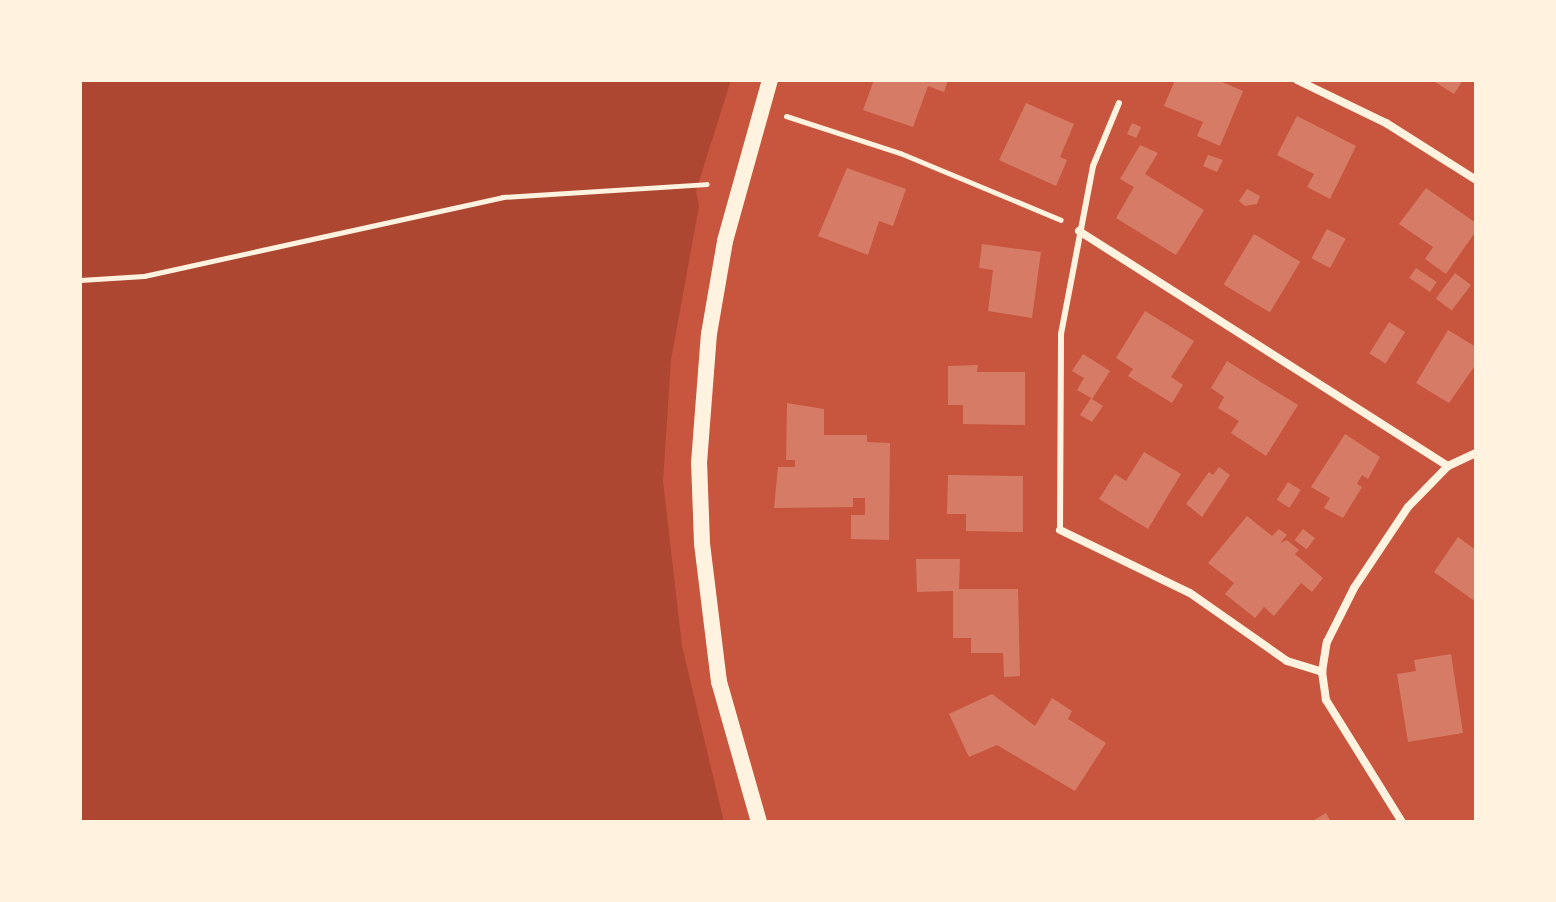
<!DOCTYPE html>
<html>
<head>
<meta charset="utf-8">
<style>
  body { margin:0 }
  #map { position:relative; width:1556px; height:902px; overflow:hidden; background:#c8553d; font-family:"Fira Sans Condensed",sans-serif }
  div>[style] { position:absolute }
  .green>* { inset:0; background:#ae4732 }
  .building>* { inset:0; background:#d67c66; transform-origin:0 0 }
  .path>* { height:5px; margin:-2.5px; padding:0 2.5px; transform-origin:2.5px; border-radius:2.5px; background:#fff3e0 }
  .service>* { height:6px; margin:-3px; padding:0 3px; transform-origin:3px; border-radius:3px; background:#fff3e0 }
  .minor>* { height:8px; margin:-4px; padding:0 4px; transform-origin:4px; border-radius:4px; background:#fff3e0 }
  .secondary>* { height:16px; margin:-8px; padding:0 8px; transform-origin:8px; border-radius:8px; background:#fff3e0 }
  span { translate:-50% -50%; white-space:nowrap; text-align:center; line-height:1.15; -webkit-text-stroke:8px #fff3e0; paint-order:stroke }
  .frame { position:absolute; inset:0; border:82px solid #fff3e0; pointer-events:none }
</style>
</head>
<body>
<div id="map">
  <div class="green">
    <div style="clip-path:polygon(80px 80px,731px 80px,696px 191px,699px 206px,671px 360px,663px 481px,682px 646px,724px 822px,80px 822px)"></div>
  </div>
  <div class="building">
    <div style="clip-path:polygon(874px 80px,948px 80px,944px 92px,928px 86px,913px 127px,863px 110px)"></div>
    <div style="clip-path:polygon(1175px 80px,1220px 81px,1243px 91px,1220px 146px,1197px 136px,1203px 122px,1164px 106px)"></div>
    <div style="clip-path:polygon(1432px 80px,1463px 80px,1454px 94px)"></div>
    <div style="clip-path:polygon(1026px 103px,1074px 124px,1060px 157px,1067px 160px,1056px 186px,999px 160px)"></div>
    <div style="clip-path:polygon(1297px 116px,1356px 146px,1330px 199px,1307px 187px,1314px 174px,1277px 155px)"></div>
    <div style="left:1132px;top:123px;width:10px;height:12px;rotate:24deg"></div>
    <div style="clip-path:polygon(1140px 145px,1158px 153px,1145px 174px,1204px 210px,1176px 255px,1116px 218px,1134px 187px,1120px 179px)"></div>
    <div style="clip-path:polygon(1208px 155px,1223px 160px,1217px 172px,1203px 166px)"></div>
    <div style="clip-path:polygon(847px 168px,906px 189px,893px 226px,879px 221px,868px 255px,818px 236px)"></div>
    <div style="clip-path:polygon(1426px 188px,1476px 223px,1476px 231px,1446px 274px,1425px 259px,1433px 247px,1399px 224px)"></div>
    <div style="clip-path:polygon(1247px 189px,1260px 196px,1257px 204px,1245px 206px,1239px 201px)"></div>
    <div style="left:1327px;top:229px;width:21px;height:33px;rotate:28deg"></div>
    <div style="left:1254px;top:234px;width:54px;height:59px;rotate:31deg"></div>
    <div style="clip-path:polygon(982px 244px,1041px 252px,1032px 318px,988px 311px,993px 270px,979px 268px)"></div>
    <div style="left:1416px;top:268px;width:25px;height:12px;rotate:34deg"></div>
    <div style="left:1455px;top:273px;width:20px;height:32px;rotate:37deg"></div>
    <div style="clip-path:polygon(1145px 311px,1194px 341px,1171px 377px,1183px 385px,1172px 403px,1128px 376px,1133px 369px,1116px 358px)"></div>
    <div style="left:1389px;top:322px;width:19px;height:37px;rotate:32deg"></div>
    <div style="clip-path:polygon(1448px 330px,1476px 347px,1476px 364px,1449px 403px,1416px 383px)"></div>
    <div style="clip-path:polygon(1083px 354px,1110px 371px,1092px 399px,1103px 406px,1092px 422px,1080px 415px,1091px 398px,1077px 390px,1084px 378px,1072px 371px)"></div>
    <div style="clip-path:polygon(1227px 361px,1298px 405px,1266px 456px,1231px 433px,1239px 421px,1218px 408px,1224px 397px,1211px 388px)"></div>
    <div style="clip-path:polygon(978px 365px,977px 372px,1025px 372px,1025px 425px,963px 424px,963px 405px,948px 405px,948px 366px)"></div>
    <div style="clip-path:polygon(787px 403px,824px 409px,824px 435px,867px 435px,867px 442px,890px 443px,889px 540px,851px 539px,851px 515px,865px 515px,865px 498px,853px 498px,853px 507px,774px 508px,778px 467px,795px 467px,795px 460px,786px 460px)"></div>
    <div style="clip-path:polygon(1345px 434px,1380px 457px,1368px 479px,1362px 475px,1357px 484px,1362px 487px,1343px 518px,1324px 508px,1330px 498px,1311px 487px)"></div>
    <div style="clip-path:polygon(1144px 452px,1181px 474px,1148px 529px,1099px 499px,1115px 474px,1126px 481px)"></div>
    <div style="clip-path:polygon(1219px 467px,1230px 475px,1202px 517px,1186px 504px,1209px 472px,1213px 475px)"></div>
    <div style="clip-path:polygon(948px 475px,1023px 476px,1023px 532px,966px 531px,966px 514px,947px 514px)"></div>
    <div style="left:1288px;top:482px;width:15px;height:21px;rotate:32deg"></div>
    <div style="clip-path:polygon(1247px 516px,1272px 536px,1279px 529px,1287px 535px,1280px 543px,1287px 540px,1299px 550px,1295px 554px,1323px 578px,1312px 592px,1301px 583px,1274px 616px,1264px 607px,1255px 618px,1225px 594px,1234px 583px,1208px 563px)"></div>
    <div style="left:1303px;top:529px;width:15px;height:14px;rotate:37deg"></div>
    <div style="clip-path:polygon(1458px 537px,1476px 550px,1476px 602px,1434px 572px)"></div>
    <div style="clip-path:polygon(916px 559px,960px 559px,959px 589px,1018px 589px,1020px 676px,1004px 677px,1003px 653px,971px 653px,971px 638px,953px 638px,953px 591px,917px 592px)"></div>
    <div style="clip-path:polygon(1451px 654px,1463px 733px,1408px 742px,1397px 674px,1416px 671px,1414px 660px)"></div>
    <div style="clip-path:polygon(992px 694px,1035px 726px,1052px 698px,1072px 711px,1068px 719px,1106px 743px,1075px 791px,997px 745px,969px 757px,949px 714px)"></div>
    <div style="clip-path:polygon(1326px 813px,1331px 822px,1311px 822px)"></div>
  </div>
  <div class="path">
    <div style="left:786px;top:116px;width:120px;rotate:18deg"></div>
    <div style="left:900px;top:153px;width:174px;rotate:22.6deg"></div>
    <div style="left:80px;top:280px;width:64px;rotate:-3.6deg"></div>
    <div style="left:144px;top:276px;width:367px;rotate:-12.4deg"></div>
    <div style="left:502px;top:197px;width:205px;rotate:-3.6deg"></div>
  </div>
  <div class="service">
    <div style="left:1060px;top:530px;width:196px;rotate:-89.7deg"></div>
    <div style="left:1061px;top:334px;width:171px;rotate:-79.2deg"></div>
    <div style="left:1093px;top:166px;width:68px;rotate:-67.6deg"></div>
  </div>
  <div class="minor">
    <div style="left:1297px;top:80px;width:99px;rotate:25.8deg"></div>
    <div style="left:1386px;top:123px;width:107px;rotate:32.3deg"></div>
    <div style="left:1079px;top:231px;width:437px;rotate:32.5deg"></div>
    <div style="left:1060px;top:530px;width:144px;rotate:25.9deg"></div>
    <div style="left:1190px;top:593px;width:118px;rotate:35deg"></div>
    <div style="left:1287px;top:661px;width:37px;rotate:17deg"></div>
    <div style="left:1402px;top:822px;width:144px;rotate:-121.9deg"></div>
    <div style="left:1326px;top:700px;width:28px;rotate:-98deg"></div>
    <div style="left:1322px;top:672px;width:30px;rotate:-81deg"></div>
    <div style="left:1327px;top:642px;width:60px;rotate:-63.4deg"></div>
    <div style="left:1354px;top:588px;width:97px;rotate:-56.3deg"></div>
    <div style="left:1408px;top:507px;width:57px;rotate:-45.7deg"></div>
    <div style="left:1448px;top:466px;width:31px;rotate:-25deg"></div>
  </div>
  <div class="secondary">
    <div style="left:759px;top:822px;width:146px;rotate:-105.9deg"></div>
    <div style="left:719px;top:682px;width:140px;rotate:-97deg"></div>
    <div style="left:702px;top:543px;width:80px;rotate:-92.1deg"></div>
    <div style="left:699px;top:463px;width:129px;rotate:-85.6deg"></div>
    <div style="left:709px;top:334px;width:94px;rotate:-80.2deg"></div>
    <div style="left:725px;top:241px;width:167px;rotate:-74.4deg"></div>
  </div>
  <div class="frame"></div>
</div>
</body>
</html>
